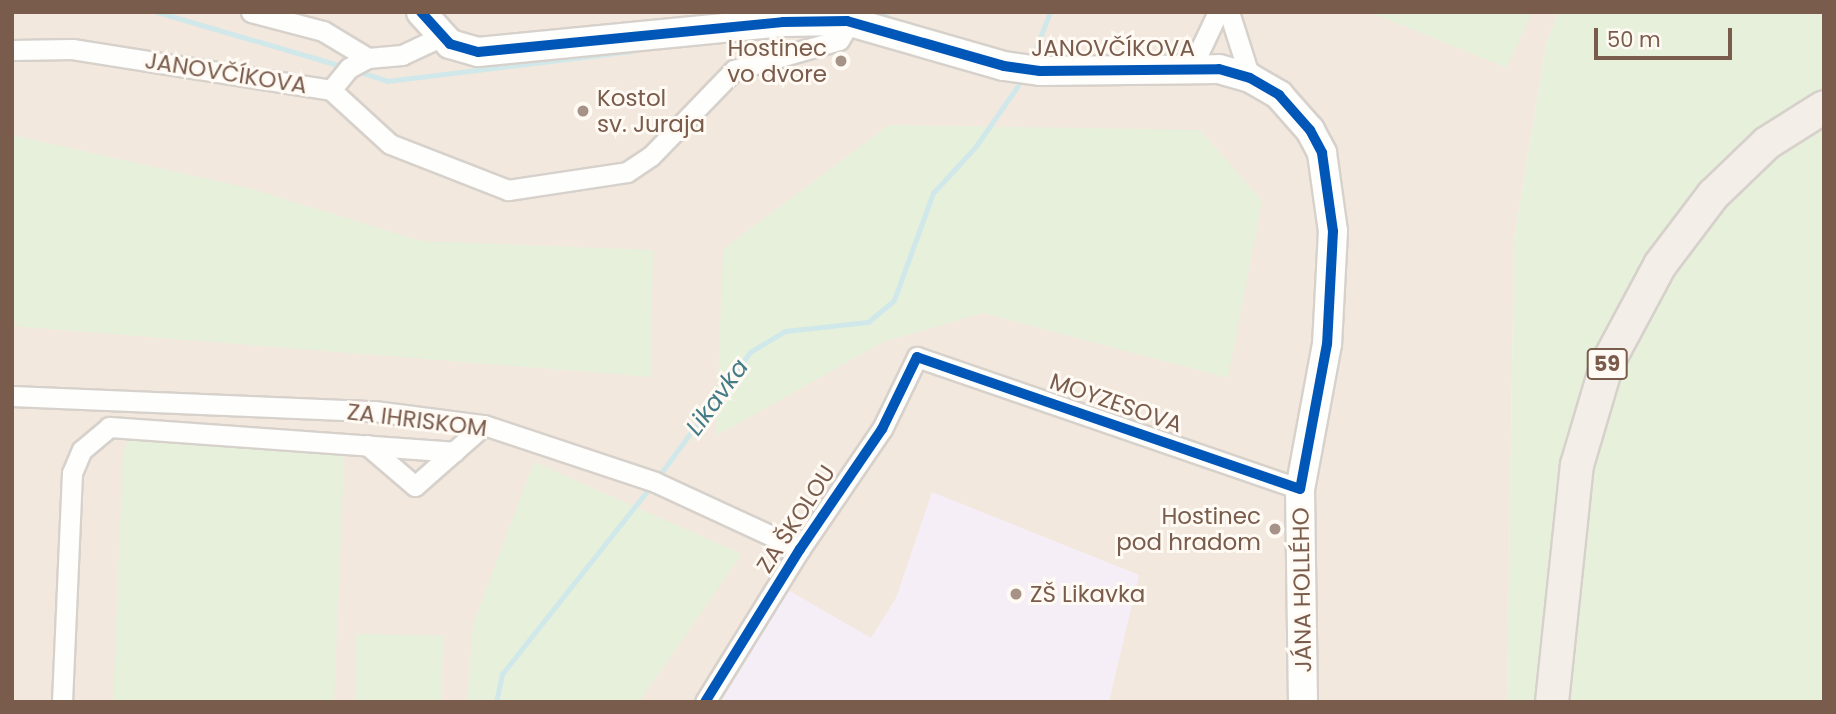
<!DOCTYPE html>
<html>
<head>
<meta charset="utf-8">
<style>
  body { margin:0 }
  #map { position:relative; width:1836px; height:714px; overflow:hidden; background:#f9f5f0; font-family:Poppins,sans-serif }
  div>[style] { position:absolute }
  .residential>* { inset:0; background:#f2e8de }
  .education>* { inset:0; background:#f6eef6 }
  .green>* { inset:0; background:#e7f0db; transform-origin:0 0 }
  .stream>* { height:5px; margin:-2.5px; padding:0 2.5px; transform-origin:2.5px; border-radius:2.5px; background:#d0e8ea }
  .roads { filter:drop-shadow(2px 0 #d7d1cb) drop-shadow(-2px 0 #d7d1cb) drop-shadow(0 2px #d7d1cb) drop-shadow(0 -2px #d7d1cb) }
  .street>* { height:19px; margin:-9.5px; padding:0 9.5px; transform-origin:9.5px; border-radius:9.5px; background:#fefefd }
  .secondary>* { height:28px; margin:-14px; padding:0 14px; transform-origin:14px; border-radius:14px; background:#fefefd }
  .primary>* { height:32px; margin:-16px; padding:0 16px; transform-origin:16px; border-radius:16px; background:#f3eee8 }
  .cycleway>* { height:10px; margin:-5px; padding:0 5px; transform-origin:5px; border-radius:5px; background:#0057b8 }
  .dots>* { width:19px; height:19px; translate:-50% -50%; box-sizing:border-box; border:4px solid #fffaf3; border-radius:50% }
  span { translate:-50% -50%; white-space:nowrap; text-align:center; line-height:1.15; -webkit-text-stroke:6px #fffaf3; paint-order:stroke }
  .shield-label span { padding:2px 5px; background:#fffaf3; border:2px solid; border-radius:5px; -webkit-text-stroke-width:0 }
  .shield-label { font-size:21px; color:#7a5c4d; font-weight:700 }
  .poi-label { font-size:23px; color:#7a5c4d }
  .right { translate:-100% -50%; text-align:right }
  .left { translate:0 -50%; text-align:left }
  .street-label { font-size:23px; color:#7a5c4d }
  .water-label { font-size:24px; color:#437c86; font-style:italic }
  .frame { position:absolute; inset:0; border:14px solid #7a5c4d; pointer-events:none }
  .scale { position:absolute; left:1594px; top:28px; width:138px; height:32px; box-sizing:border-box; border:4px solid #7a5c4d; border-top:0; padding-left:9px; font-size:21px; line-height:24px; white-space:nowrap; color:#7a5c4d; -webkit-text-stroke:5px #fffaf3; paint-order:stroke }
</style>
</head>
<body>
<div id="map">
  <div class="residential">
    <div style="clip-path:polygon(12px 12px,1558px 12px,1546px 45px,1514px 240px,1507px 702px,12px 702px)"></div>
  </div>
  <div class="education">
    <div style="clip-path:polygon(932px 492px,1139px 575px,1109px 702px,721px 702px,788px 590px,871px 638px,896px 598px)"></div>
  </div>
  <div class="green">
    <div style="clip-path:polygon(1370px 12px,1532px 12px,1507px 68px)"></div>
    <div style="clip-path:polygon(1558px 12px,1824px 12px,1824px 702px,1507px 702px,1514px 240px,1546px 45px)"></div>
    <div style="clip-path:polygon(889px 125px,1200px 130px,1262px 201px,1228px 378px,983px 313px,883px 342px,716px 436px,723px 249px)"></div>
    <div style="clip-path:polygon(12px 135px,248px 188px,421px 241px,653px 250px,651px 377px,12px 326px)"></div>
    <div style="clip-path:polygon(142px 433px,337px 449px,344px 461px,334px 702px,113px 702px,123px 451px,130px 439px)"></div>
    <div style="clip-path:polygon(534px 462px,742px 554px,639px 702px,467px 702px,473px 624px)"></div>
    <div style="left:356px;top:634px;width:87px;height:68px;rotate:1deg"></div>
  </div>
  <div class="stream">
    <div style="left:157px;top:12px;width:196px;rotate:16.3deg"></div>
    <div style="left:872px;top:18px;width:17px;rotate:-21deg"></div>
    <div style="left:1031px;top:60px;width:52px;rotate:-68.4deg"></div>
    <div style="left:354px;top:70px;width:35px;rotate:18deg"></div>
    <div style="left:387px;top:81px;width:247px;rotate:-7deg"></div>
    <div style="left:658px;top:477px;width:155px;rotate:-53.6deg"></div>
    <div style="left:750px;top:352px;width:41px;rotate:-31deg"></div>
    <div style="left:785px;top:331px;width:83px;rotate:-6.2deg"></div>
    <div style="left:868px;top:322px;width:34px;rotate:-40deg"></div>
    <div style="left:894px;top:300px;width:114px;rotate:-70deg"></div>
    <div style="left:933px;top:193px;width:64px;rotate:-47.5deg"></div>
    <div style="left:976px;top:146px;width:83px;rotate:-55.3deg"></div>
    <div style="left:496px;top:702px;width:29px;rotate:-78deg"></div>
    <div style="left:502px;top:674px;width:241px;rotate:-51.6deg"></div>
  </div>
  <div class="roads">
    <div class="street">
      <div style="left:251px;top:12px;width:74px;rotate:14.8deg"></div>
      <div style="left:323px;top:31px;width:52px;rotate:31deg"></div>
      <div style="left:1229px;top:12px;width:69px;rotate:72.3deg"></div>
      <div style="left:12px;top:50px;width:60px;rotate:-1deg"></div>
      <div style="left:72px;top:49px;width:262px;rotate:9deg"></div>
      <div style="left:331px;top:90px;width:28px;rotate:-51deg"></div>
      <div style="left:349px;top:68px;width:21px;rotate:-28deg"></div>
      <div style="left:368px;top:58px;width:34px;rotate:-5deg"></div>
      <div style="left:402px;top:55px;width:42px;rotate:-25.3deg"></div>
      <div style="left:1191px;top:69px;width:63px;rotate:-64.7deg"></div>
      <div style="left:331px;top:90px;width:80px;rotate:42.5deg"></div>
      <div style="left:390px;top:144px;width:127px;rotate:21.3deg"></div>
      <div style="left:508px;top:190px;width:120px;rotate:-8.6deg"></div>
      <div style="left:627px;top:172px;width:29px;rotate:-34deg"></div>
      <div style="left:651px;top:156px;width:120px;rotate:-46deg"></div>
      <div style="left:734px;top:70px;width:109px;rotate:-15.9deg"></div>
      <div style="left:839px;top:40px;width:31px;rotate:-59deg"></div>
      <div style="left:12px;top:396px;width:362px;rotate:2.4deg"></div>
      <div style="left:374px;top:411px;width:111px;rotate:7.3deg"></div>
      <div style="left:484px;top:425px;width:180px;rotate:18.4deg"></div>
      <div style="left:655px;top:482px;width:160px;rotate:24.8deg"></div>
      <div style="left:367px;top:445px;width:63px;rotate:40.5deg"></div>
      <div style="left:415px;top:486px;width:92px;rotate:-41.5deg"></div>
      <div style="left:62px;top:702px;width:229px;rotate:-87.5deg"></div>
      <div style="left:72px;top:473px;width:25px;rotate:-67deg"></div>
      <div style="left:82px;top:450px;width:35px;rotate:-40deg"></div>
      <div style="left:109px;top:427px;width:346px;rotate:4.1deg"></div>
      <div style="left:705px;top:702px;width:180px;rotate:-58.2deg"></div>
      <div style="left:800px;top:549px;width:145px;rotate:-55.7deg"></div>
      <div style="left:882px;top:429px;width:80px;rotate:-64.1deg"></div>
      <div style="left:917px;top:357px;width:405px;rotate:19deg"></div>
    </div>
    <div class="secondary">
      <div style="left:421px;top:12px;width:43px;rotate:47.8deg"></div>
      <div style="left:450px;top:44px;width:29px;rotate:16deg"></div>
      <div style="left:478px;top:52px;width:306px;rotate:-5.6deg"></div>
      <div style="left:783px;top:22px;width:64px;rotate:-0.9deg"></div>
      <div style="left:847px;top:21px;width:163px;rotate:16deg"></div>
      <div style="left:1004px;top:66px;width:36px;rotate:8deg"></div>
      <div style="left:1040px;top:71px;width:179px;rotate:-0.6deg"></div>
      <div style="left:1219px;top:69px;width:32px;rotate:16deg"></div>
      <div style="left:1250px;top:78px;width:34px;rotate:30deg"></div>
      <div style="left:1279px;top:95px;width:47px;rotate:48.5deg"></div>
      <div style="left:1310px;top:130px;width:26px;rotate:62deg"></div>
      <div style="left:1322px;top:153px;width:79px;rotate:82deg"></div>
      <div style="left:1333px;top:231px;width:113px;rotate:93deg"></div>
      <div style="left:1327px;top:344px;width:147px;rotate:100.5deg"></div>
      <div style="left:1300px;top:489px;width:213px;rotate:89.2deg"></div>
    </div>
    <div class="primary">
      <div style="left:1552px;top:702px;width:238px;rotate:-84deg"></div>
      <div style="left:1577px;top:465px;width:105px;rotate:-73.5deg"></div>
      <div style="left:1607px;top:364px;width:112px;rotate:-61.8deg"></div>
      <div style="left:1660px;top:265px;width:88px;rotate:-52.9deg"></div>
      <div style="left:1713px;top:195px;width:75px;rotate:-43.9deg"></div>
      <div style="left:1767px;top:143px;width:67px;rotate:-32.3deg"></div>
    </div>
  </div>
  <div class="cycleway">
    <div style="left:421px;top:12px;width:43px;rotate:47.8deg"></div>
    <div style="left:450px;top:44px;width:29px;rotate:16deg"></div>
    <div style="left:478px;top:52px;width:306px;rotate:-5.6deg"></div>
    <div style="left:783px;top:22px;width:64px;rotate:-0.9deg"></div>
    <div style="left:847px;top:21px;width:163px;rotate:16deg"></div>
    <div style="left:1004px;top:66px;width:36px;rotate:8deg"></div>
    <div style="left:1040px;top:71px;width:179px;rotate:-0.6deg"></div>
    <div style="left:1219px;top:69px;width:32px;rotate:16deg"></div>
    <div style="left:1250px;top:78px;width:34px;rotate:30deg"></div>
    <div style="left:1279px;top:95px;width:47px;rotate:48.5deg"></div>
    <div style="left:1310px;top:130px;width:26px;rotate:62deg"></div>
    <div style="left:1322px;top:153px;width:79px;rotate:82deg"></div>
    <div style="left:1333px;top:231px;width:113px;rotate:93deg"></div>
    <div style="left:1327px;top:344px;width:147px;rotate:100.5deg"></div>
    <div style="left:1300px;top:489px;width:405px;rotate:-161deg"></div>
    <div style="left:917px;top:357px;width:80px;rotate:115.9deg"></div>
    <div style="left:882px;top:429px;width:145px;rotate:124.3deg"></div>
    <div style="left:800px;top:549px;width:180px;rotate:121.8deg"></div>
  </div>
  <div class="dots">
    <div style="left:841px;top:61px;background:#a69286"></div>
    <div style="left:583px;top:111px;background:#a69286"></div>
    <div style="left:1275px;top:529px;background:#a69286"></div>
    <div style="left:1016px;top:594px;background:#a69286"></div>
  </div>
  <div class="shield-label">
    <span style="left:1607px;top:364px">59</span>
  </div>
  <div class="poi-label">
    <span class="right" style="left:827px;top:61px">Hostinec<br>vo dvore</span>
    <span class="left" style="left:597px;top:111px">Kostol<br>sv. Juraja</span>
    <span class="right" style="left:1261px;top:529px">Hostinec<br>pod hradom</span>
    <span class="left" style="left:1030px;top:594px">ZŠ Likavka</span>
  </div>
  <div class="street-label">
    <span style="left:1113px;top:48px">JANOVČÍKOVA</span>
    <span style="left:226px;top:73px;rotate:9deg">JANOVČÍKOVA</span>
    <span style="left:1116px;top:403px;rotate:19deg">MOYZESOVA</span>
    <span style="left:417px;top:420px;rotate:7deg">ZA IHRISKOM</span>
    <span style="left:796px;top:519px;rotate:-57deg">ZA ŠKOLOU</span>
    <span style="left:1302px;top:590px;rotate:-91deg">JÁNA HOLLÉHO</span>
  </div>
  <div class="water-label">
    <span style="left:717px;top:397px;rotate:-54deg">Likavka</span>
  </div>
  <div class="frame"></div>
  <div class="scale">50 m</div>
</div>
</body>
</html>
